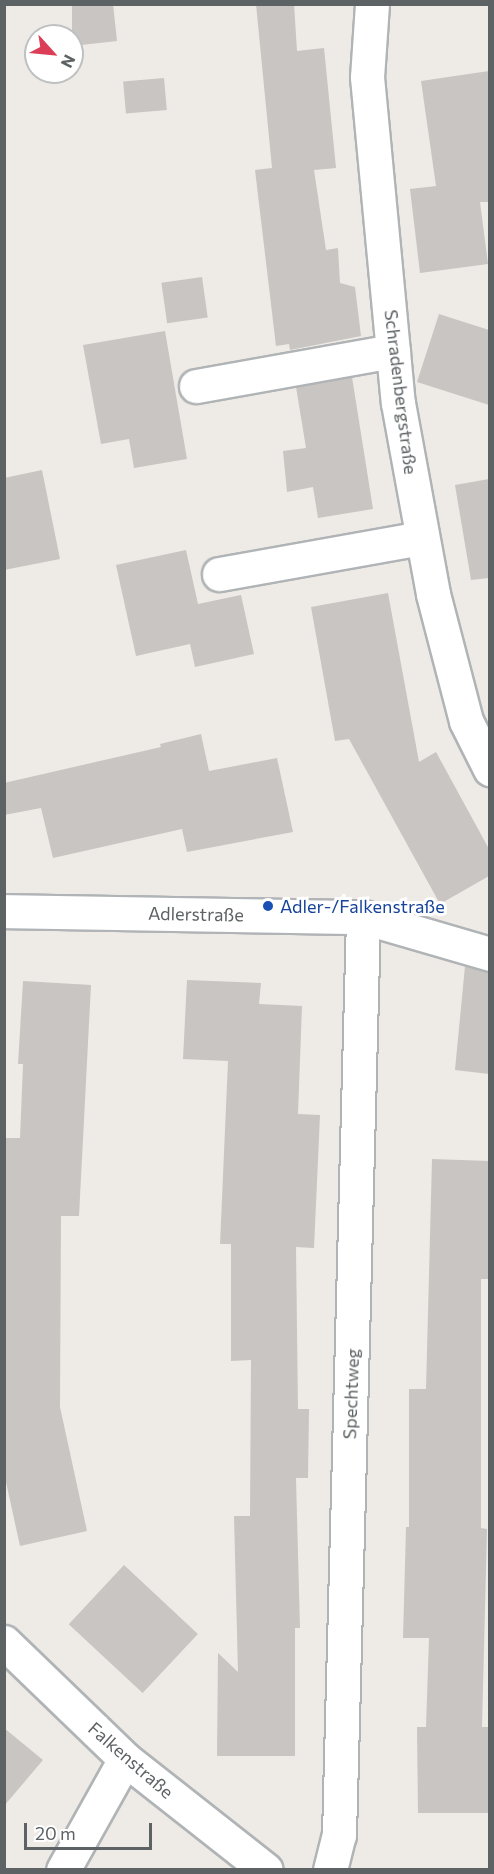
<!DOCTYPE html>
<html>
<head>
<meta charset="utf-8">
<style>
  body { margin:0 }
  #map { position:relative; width:494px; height:1874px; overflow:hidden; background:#eeeae5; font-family:Commissioner,sans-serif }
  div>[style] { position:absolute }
  .building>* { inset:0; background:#c9c5c2; transform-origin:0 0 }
  .roads { filter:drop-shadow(2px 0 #b0b4b6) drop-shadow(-2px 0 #b0b4b6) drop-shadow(0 2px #b0b4b6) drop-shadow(0 -2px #b0b4b6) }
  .minor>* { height:33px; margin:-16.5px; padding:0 16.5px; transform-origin:16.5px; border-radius:16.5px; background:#fff }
  .dots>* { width:16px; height:16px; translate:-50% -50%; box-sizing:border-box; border:3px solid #fff; border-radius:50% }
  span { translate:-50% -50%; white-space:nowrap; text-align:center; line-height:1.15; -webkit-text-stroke:6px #fff; paint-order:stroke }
  .street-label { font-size:18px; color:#5d6264 }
  .transit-label { font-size:18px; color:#164399 }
  .left { translate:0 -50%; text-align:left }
  .frame { position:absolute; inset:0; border:6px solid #5d6264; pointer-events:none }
  .north { position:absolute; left:24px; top:24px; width:60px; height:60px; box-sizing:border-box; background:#fff; border:2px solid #bec0c1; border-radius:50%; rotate:117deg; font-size:16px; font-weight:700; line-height:24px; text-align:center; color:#5d6264 }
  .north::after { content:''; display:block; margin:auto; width:21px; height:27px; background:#db3e56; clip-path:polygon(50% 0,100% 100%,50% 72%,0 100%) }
  .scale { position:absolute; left:24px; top:1823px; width:128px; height:27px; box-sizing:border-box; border:3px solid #5d6264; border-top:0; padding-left:8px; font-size:18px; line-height:21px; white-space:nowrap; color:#5d6264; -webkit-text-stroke:4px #fff; paint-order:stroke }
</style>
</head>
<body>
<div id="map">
  <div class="building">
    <div style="clip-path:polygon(72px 4px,113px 4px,117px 41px,72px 46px)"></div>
    <div style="clip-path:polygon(256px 4px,294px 4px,297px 51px,324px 48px,336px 168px,314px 170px,326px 250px,338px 248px,340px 283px,355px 287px,361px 336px,290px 350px,289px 344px,276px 346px,255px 170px,272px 168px)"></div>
    <div style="clip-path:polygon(489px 71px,489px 202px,480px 202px,488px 264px,420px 273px,410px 189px,436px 186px,421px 81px)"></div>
    <div style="left:164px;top:78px;width:32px;height:41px;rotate:85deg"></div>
    <div style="left:202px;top:277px;width:41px;height:41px;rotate:82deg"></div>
    <div style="clip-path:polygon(439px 314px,489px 330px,489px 405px,417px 382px)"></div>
    <div style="clip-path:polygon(165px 331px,187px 459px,134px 468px,129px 439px,101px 444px,83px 345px)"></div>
    <div style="clip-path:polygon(352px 377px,373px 509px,318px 518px,313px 487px,287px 492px,283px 451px,306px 448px,296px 387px)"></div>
    <div style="clip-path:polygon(42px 470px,60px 559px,4px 570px,4px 478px)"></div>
    <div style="clip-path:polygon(489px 479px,489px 578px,471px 580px,455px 485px)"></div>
    <div style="clip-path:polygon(186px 550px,198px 604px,241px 595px,254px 654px,195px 667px,190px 644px,136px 656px,116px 565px)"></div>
    <div style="clip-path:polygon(388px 593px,419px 762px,436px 752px,489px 849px,489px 876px,440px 904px,349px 739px,335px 741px,311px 607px)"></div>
    <div style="clip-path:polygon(201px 734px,209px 771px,277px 758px,293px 832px,187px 852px,182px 829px,53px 858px,41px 808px,4px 815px,4px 783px,161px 747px,160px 744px)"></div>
    <div style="clip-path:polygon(465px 966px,489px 972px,489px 1074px,455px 1070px)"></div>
    <div style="clip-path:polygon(187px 980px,261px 983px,259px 1004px,302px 1006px,298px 1114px,320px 1115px,314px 1248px,296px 1247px,298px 1409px,309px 1409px,308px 1478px,296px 1478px,300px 1628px,295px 1628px,295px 1756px,217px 1756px,218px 1653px,238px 1672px,234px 1516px,250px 1516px,251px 1360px,231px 1361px,231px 1244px,220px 1244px,228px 1061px,183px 1059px)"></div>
    <div style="clip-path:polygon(23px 981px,91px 985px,79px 1216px,61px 1216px,60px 1407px,87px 1531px,20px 1546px,4px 1473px,4px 1138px,20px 1138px,23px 1064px,18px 1064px)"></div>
    <div style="clip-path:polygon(432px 1159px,489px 1161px,489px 1279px,481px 1279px,481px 1528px,487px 1529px,482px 1727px,489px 1727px,489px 1813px,418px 1813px,417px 1727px,426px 1727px,429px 1638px,403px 1638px,406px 1527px,409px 1527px,409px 1389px,426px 1389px)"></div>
    <div style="left:124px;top:1565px;width:101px;height:81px;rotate:43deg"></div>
    <div style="clip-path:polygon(4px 1728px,43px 1760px,4px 1806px)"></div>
  </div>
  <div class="roads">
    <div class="minor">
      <div style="left:372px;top:4px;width:73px;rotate:93.9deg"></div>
      <div style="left:367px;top:77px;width:327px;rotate:84.6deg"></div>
      <div style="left:398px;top:403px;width:194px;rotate:79.6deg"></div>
      <div style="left:433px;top:594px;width:131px;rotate:75.4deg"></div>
      <div style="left:466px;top:721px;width:54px;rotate:63.4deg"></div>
      <div style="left:196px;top:386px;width:200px;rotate:-10.1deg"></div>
      <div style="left:219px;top:574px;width:206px;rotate:-10.1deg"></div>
      <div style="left:4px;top:911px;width:359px;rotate:1deg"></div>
      <div style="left:363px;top:917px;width:132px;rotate:16.2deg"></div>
      <div style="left:4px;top:1642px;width:168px;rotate:44deg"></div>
      <div style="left:125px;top:1759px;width:179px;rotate:38.2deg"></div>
      <div style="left:63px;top:1870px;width:127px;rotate:-60.8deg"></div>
      <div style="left:330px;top:1870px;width:36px;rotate:-76deg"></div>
      <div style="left:339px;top:1835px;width:918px;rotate:-88.5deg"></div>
    </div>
  </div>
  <div class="dots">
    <div style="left:268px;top:906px;background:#1a4fb4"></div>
  </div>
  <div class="street-label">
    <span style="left:401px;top:392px;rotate:83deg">Schradenbergstraße</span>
    <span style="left:196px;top:914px;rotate:1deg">Adlerstraße</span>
    <span style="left:351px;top:1394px;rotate:-88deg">Spechtweg</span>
    <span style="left:131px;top:1760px;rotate:41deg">Falkenstraße</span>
  </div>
  <div class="transit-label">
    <span class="left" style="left:280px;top:906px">Adler-/Falkenstraße</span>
  </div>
  <div class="frame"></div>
  <div class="north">N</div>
  <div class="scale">20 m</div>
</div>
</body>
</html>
